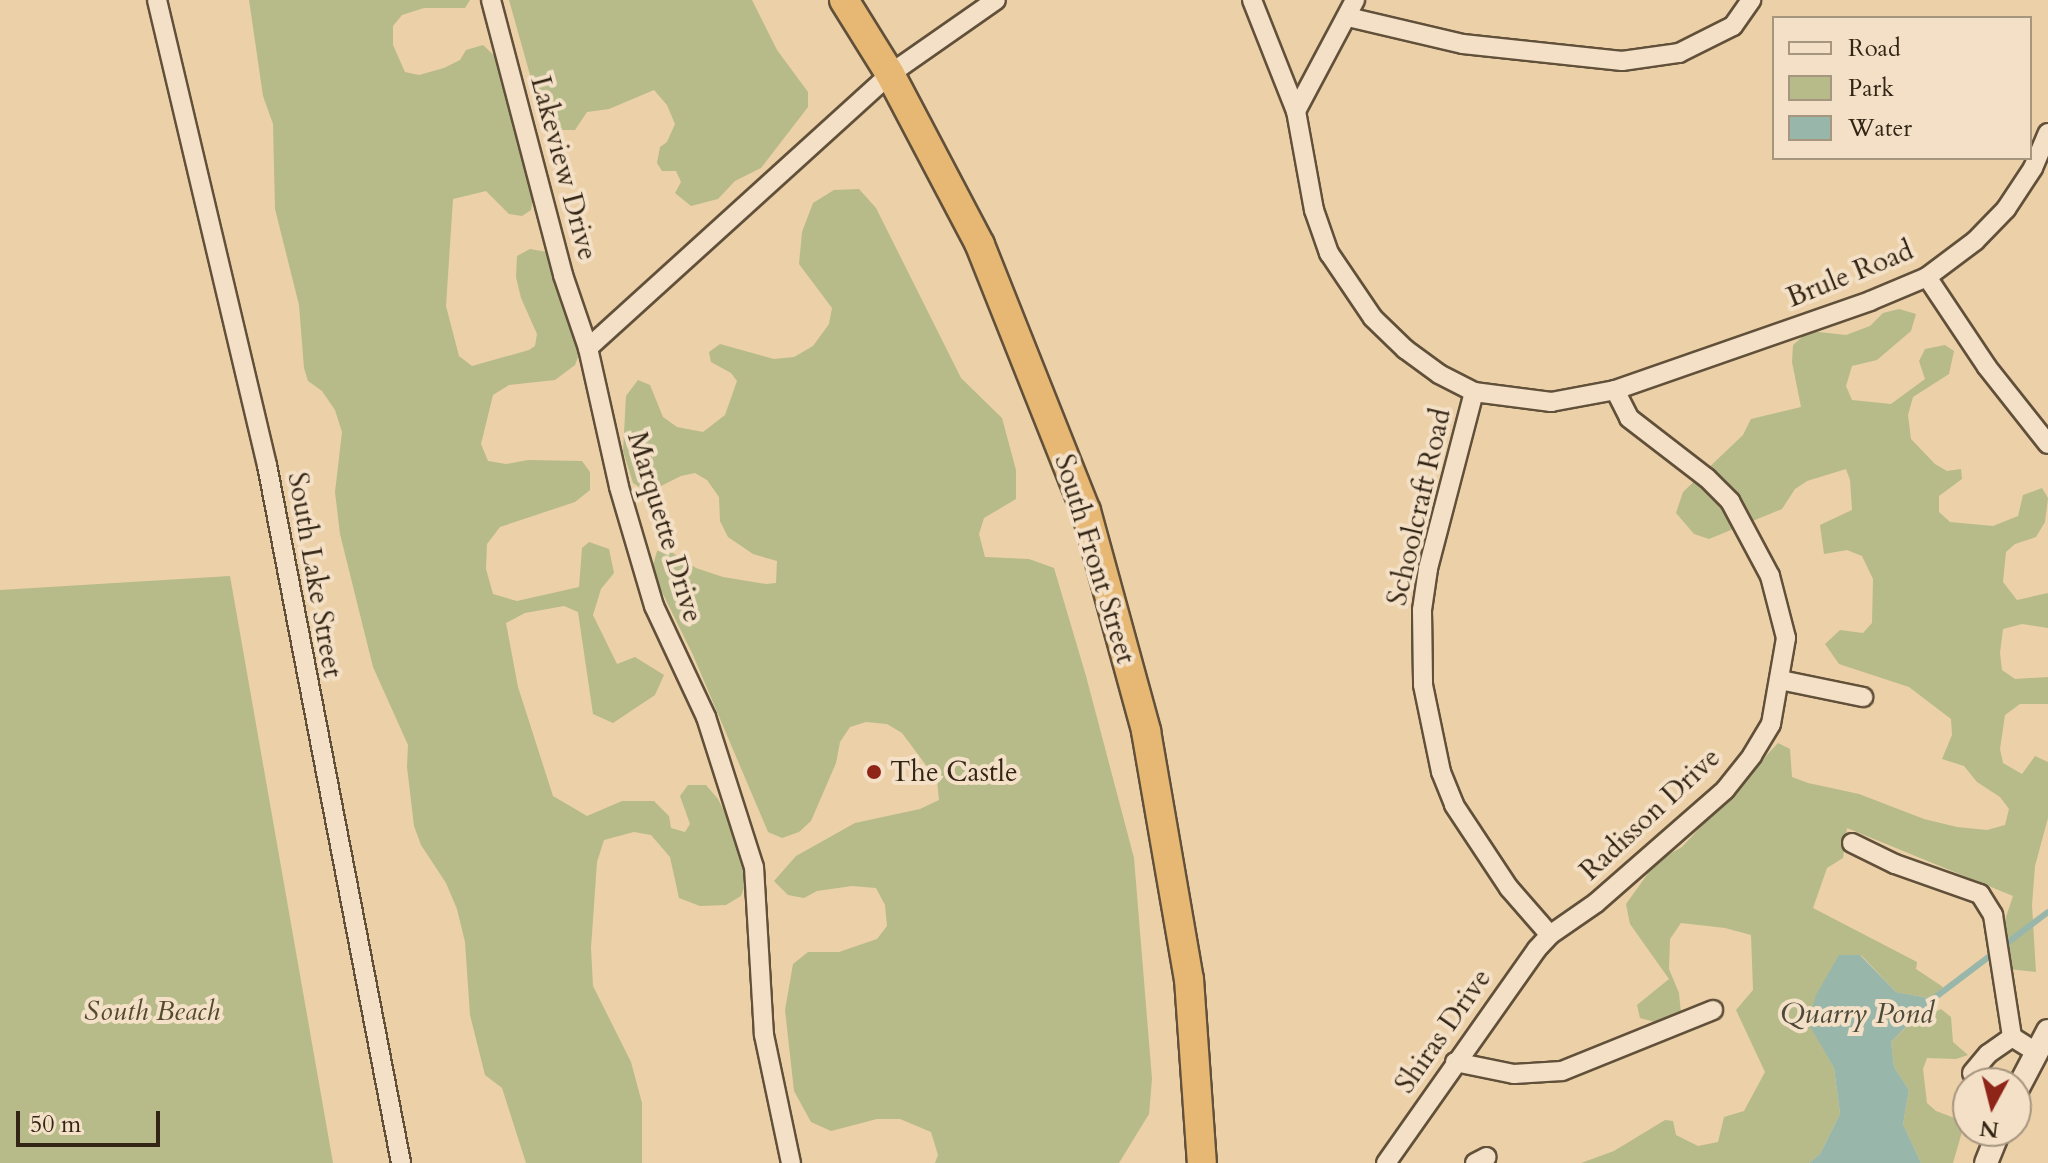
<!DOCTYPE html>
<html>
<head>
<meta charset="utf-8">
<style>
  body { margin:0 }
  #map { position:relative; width:2048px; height:1163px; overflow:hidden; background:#ecd0a8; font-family:Cardo,serif }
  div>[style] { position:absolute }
  .green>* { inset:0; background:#b6bb89 }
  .water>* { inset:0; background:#99b6aa }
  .stream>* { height:6px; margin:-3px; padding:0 3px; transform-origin:3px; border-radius:3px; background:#99b6aa }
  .roads { filter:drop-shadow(2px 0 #61503a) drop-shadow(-2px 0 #61503a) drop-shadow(0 2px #61503a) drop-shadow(0 -2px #61503a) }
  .minor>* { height:18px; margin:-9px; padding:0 9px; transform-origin:9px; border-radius:9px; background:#f3e0c6 }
  .tertiary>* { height:22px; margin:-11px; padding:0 11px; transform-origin:11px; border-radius:11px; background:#f3e0c6 }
  .trunk>* { height:28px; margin:-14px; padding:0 14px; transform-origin:14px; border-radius:14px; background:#e6b874 }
  .dots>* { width:22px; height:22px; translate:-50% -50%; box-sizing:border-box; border:4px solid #f3e0c6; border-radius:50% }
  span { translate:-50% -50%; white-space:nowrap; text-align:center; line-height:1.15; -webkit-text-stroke:8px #f3e0c6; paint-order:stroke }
  .street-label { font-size:28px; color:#332515 }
  .poi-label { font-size:28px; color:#332515 }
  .left { translate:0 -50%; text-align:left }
  .park-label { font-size:28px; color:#544a32; font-style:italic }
  .water-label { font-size:30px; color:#4c493a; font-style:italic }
  .legend { position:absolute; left:1772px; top:16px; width:260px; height:144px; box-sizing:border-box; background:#f3e0c6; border:2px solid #a6957f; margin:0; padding:10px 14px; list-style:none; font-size:24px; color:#332515 }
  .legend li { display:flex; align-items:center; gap:16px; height:40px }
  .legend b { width:40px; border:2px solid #a6957f }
  .north { position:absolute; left:1952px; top:1067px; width:80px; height:80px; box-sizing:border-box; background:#f3e0c6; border:2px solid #a6957f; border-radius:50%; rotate:187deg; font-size:22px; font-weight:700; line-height:32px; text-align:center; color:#332515 }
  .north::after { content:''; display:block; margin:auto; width:28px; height:36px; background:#8f2418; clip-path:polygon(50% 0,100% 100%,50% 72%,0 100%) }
  .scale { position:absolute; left:16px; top:1111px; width:144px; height:36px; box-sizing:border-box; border:4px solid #332515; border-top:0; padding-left:10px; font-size:24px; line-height:28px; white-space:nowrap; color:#332515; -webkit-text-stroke:6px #f3e0c6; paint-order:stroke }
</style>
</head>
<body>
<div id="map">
  <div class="green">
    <div style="clip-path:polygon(249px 0,470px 0,465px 8px,424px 8px,402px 15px,393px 26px,393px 45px,405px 72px,419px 75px,444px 68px,460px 60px,466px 50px,483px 45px,501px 62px,533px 198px,531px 210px,522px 216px,509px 214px,486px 191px,453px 199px,446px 306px,459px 356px,472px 366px,529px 350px,535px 346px,537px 334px,521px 298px,516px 277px,517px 256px,530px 249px,547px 252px,579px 337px,580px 352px,575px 365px,555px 380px,509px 385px,493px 395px,481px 444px,488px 461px,506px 464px,528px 460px,582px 461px,590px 472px,590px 490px,575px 502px,500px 527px,487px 544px,486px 569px,493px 594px,517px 601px,579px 587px,582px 548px,589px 542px,609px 549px,614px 573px,601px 589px,593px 615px,617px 664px,635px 657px,664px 675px,655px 695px,613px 723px,593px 714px,578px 612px,564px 606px,525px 613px,506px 623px,518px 687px,553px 796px,587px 816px,622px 801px,654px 801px,669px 816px,671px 828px,685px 832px,690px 824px,680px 796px,688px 785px,706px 785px,718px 799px,743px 849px,748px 877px,741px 896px,726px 905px,700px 906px,679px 898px,670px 857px,651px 835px,634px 832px,604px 840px,597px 862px,591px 948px,593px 986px,631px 1062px,642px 1103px,642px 1163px,526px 1163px,502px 1088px,485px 1075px,470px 1015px,465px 942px,457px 909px,446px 883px,421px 845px,414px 826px,407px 767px,408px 745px,373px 667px,340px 534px,335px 492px,342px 432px,335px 410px,322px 391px,308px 381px,304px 368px,299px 305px,275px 209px,273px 124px,263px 96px)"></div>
    <div style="clip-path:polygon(509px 0,752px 0,777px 50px,808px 92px,808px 107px,761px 168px,735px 181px,718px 199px,691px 206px,675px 193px,681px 182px,676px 171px,662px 171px,657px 163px,660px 147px,667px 142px,675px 124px,667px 105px,654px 90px,609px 109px,587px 112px,575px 130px,561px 130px,549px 121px,532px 82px)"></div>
    <div style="clip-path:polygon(859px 189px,876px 208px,961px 378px,1002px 418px,1016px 470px,1016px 499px,984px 518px,979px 534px,985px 557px,1029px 559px,1054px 568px,1086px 676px,1134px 858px,1152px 1079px,1149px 1114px,1119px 1163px,935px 1163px,938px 1155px,931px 1132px,900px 1119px,877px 1119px,831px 1131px,811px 1122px,794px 1091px,785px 1010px,793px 964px,808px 952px,839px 952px,877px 939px,887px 926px,885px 905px,876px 888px,852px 886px,817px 891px,804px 898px,788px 895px,774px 881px,796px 856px,855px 823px,920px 809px,939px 800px,937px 780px,902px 733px,887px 724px,866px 722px,850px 727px,840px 742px,836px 763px,811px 821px,799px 832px,782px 838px,768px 832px,693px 655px,658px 584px,653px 566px,657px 551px,673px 553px,696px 568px,723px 577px,766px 584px,776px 583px,777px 561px,753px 554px,728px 537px,720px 521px,719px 497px,707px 480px,695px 473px,681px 476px,653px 490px,642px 489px,633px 483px,623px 451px,626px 396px,638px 380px,650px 385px,663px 417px,677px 427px,703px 432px,725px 415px,737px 381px,731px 373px,711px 362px,709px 352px,720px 344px,774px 359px,794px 357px,813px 346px,829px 324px,832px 308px,799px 264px,802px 232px,813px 203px,834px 190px)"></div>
    <div style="clip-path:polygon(1899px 309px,1916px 314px,1911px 331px,1877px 360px,1852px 366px,1846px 386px,1852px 400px,1891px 404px,1925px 379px,1919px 361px,1925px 349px,1945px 345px,1954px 351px,1949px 374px,1913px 397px,1908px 415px,1911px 439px,1935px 464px,1947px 471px,1961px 469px,1962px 479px,1939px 496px,1939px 512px,1950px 522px,1993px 526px,2018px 516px,2023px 495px,2042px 488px,2048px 498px,2045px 522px,2036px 537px,2015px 544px,2006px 552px,2003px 582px,2017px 600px,2048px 593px,2048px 628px,2022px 624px,2003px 629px,2000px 653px,2002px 670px,2015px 679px,2048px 677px,2048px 704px,2020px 704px,2005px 715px,2000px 749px,2003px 763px,2022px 774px,2035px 756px,2048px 762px,2048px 818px,2035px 866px,2032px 905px,2036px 972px,2008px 969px,2005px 920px,2013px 896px,1847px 828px,1843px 858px,1827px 868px,1813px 908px,1917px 962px,1916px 969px,1943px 987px,1933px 999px,1896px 992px,1861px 955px,1808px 1022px,1834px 1068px,1840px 1114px,1820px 1154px,1809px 1163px,1581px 1163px,1614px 1151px,1665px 1120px,1673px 1121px,1676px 1135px,1698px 1146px,1718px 1142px,1724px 1117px,1744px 1111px,1765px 1072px,1736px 1010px,1753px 990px,1751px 935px,1725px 928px,1681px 923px,1670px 939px,1669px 969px,1679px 993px,1681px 1013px,1655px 1022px,1640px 1018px,1637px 1005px,1669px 979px,1630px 924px,1626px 904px,1657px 861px,1682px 847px,1778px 743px,1790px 749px,1792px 777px,1808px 783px,1859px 794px,1924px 819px,1957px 827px,1987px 830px,2005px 825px,2009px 809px,2000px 797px,1977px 782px,1964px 766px,1942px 759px,1952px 735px,1951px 719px,1909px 687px,1839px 664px,1825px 644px,1840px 630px,1863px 633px,1872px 623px,1873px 579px,1862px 556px,1847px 550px,1824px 554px,1820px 525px,1852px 510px,1850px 480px,1846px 469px,1807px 481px,1795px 489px,1782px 509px,1709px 539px,1694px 534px,1676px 513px,1683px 492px,1743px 435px,1751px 419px,1801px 407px,1792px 362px,1793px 345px,1809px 331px,1846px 335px,1870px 326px,1883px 313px)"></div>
    <div style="clip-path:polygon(230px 576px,333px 1163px,0 1163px,0 590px)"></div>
    <div style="clip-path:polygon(1941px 1009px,1951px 1017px,1953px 1042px,1968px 1055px,1956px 1059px,1927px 1058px,1923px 1069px,1927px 1103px,1936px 1111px,1957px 1119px,1962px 1132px,1953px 1163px,1921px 1163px,1903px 1124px,1909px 1090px,1894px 1067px,1891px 1042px,1909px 1024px)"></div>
  </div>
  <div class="water">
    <div style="clip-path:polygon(1839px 955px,1860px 955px,1896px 992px,1933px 999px,1891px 1042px,1894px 1067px,1909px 1090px,1903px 1124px,1921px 1163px,1809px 1163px,1820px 1154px,1840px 1114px,1834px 1068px,1808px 1023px,1816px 995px)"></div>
  </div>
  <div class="stream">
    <div style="left:1933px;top:999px;width:144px;rotate:-37.1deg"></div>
  </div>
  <div class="roads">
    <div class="minor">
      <div style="left:157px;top:0;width:478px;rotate:76.7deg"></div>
      <div style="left:267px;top:465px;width:711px;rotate:79.13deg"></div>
      <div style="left:491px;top:0;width:284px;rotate:75.3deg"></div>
      <div style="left:563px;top:275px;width:77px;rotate:71.1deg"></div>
      <div style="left:588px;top:348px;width:142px;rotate:77.4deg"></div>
      <div style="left:619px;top:487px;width:124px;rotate:73.6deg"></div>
      <div style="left:654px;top:606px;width:123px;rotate:64.9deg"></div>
      <div style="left:706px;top:717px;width:157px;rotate:72.3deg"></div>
      <div style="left:754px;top:867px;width:168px;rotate:86.6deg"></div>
      <div style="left:764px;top:1035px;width:131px;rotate:78.1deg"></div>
      <div style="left:1252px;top:0;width:119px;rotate:68.4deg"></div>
      <div style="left:1296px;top:111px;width:101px;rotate:79.7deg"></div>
      <div style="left:1314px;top:210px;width:46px;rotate:70.8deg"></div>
      <div style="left:1329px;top:253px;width:78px;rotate:55.9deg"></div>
      <div style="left:1373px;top:318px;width:45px;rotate:44.1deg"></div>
      <div style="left:1405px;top:349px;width:42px;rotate:36.3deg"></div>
      <div style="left:1439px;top:374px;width:39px;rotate:27deg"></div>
      <div style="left:1474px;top:392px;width:78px;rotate:7.4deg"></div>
      <div style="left:1551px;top:402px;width:65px;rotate:-10.6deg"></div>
      <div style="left:1615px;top:390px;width:31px;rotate:63deg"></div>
      <div style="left:1629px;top:418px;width:98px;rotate:37.6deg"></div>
      <div style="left:1707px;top:478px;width:33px;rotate:45deg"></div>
      <div style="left:1730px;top:501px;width:85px;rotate:61.9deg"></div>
      <div style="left:1770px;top:576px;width:64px;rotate:75.5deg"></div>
      <div style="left:1786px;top:638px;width:87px;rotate:99.9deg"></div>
      <div style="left:1771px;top:724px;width:37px;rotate:121deg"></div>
      <div style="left:1752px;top:756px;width:43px;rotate:128.5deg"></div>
      <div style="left:1725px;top:790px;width:171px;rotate:138.8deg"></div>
      <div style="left:1596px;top:903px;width:56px;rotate:145.2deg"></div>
      <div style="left:1550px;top:935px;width:19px;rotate:133deg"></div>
      <div style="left:1537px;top:949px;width:262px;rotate:125.2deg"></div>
      <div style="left:1348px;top:17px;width:118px;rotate:13.2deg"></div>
      <div style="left:1463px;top:44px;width:160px;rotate:6.1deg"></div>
      <div style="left:1622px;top:61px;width:58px;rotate:-8deg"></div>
      <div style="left:1679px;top:53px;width:60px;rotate:-26.6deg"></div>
      <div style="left:1733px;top:26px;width:32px;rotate:-55deg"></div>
      <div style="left:1296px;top:111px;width:126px;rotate:-62deg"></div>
      <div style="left:1927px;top:277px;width:108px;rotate:56.3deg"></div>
      <div style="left:1987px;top:367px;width:98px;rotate:51.6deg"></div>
      <div style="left:588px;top:348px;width:408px;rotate:-42.2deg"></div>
      <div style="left:890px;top:74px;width:129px;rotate:-34.9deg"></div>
      <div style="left:1615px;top:390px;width:270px;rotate:-19.2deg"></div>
      <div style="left:1870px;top:301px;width:62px;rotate:-22.8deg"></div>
      <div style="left:1927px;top:277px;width:60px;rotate:-36.9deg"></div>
      <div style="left:1975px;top:241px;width:45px;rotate:-45.9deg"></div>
      <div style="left:2006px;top:209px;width:49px;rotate:-56.6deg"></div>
      <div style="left:2033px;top:168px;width:38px;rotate:-67deg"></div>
      <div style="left:1474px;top:392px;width:183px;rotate:104.6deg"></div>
      <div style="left:1428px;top:569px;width:41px;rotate:98.3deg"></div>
      <div style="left:1422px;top:610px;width:75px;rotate:89.2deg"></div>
      <div style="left:1423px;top:685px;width:89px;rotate:78.3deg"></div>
      <div style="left:1441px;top:772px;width:35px;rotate:68deg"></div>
      <div style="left:1454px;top:805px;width:100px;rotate:56.5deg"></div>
      <div style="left:1509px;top:888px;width:62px;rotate:48.9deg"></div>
      <div style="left:1780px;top:680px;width:85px;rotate:11.6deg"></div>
      <div style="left:1852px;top:843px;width:48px;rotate:26deg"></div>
      <div style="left:1895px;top:864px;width:90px;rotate:19.4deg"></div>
      <div style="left:1980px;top:894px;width:25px;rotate:58deg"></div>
      <div style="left:1993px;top:915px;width:123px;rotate:81.1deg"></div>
      <div style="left:2012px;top:1037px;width:28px;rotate:32deg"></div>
      <div style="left:1455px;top:1062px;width:60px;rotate:11.5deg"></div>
      <div style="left:1514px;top:1074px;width:48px;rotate:-3.6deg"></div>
      <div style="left:1562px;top:1071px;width:163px;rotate:-22deg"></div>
      <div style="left:1972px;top:1073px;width:25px;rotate:-50deg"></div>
      <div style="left:1988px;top:1054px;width:29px;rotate:-35deg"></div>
      <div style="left:1475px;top:1163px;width:13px;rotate:-27deg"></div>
    </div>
    <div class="tertiary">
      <div style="left:2016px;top:1092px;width:69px;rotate:-62.3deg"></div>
      <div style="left:1986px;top:1163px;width:35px;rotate:-68deg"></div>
    </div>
    <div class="trunk">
      <div style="left:844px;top:0;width:87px;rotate:58.1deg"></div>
      <div style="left:890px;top:74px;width:193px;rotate:62.2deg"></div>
      <div style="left:980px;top:245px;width:286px;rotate:68.3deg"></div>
      <div style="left:1086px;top:511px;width:228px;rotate:74.7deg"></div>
      <div style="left:1146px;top:731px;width:252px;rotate:80.2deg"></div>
      <div style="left:1189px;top:979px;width:184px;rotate:86deg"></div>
    </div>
  </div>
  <div class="dots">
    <div style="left:874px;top:772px;background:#8f2418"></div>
  </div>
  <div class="street-label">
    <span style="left:564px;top:168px;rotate:75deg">Lakeview Drive</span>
    <span style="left:1850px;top:274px;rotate:-22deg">Brule Road</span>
    <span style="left:1419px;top:507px;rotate:-77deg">Schoolcraft Road</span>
    <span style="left:665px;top:527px;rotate:73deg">Marquette Drive</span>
    <span style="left:1095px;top:559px;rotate:73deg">South Front Street</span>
    <span style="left:315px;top:575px;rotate:80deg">South Lake Street</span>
    <span style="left:1650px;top:814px;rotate:-43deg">Radisson Drive</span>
    <span style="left:1443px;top:1031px;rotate:-55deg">Shiras Drive</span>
  </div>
  <div class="poi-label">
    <span class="left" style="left:890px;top:772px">The Castle</span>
  </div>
  <div class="park-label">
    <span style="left:152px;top:1011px">South Beach</span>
  </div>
  <div class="water-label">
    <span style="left:1857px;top:1014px">Quarry Pond</span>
  </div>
  <ul class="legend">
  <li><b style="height:10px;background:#f3e0c6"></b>Road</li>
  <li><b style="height:22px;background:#b6bb89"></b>Park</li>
  <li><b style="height:22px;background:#99b6aa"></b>Water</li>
  </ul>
  <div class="north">N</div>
  <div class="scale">50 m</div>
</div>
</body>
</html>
